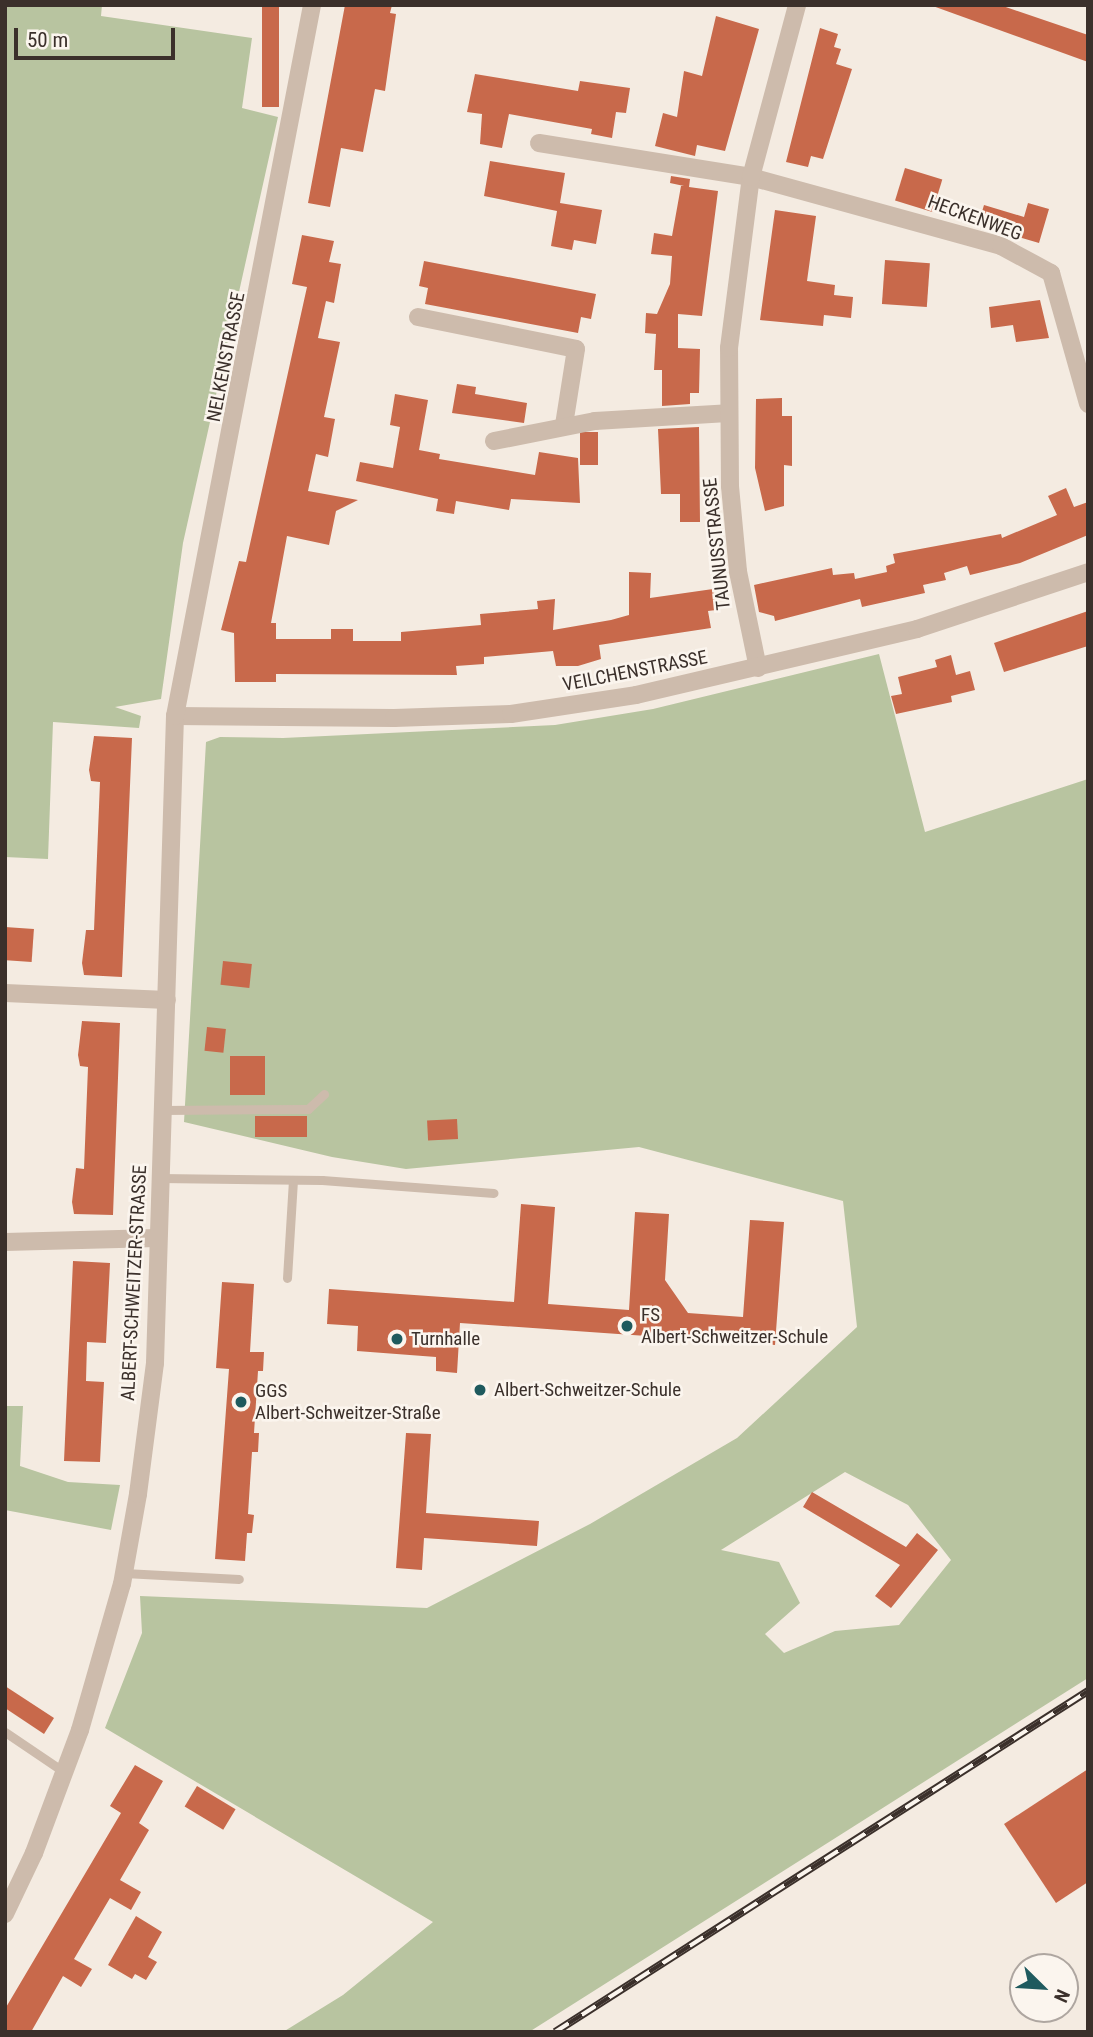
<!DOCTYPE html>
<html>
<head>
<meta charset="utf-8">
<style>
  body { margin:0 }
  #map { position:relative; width:1093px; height:2037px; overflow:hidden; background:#f4ebe1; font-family:"Roboto Condensed",sans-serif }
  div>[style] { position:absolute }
  .green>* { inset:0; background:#b8c4a0 }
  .building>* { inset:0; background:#c8694b; transform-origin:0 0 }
  .service>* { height:9px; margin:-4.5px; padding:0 4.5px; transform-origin:4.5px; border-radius:4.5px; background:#cdbbac }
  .minor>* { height:18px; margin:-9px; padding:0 9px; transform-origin:9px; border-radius:9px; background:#cdbbac }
  .rail>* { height:8px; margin-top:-4px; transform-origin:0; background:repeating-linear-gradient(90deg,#fbf5ee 0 16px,#3b302b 0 32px); box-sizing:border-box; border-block:2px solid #3b302b }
  .dots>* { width:19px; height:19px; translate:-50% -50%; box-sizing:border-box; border:4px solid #fbf5ee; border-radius:50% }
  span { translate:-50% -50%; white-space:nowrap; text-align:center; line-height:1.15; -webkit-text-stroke:5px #fbf5ee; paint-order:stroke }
  .street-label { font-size:19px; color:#3b302b }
  .poi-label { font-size:19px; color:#3b302b }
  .left { translate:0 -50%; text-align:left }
  .frame { position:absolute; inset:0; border:7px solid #3b302b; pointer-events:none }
  .north { position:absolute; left:1009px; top:1953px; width:70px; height:70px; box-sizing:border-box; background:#fbf5ee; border:2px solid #aea6a0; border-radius:50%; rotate:114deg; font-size:19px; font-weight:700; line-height:28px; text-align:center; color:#3b302b }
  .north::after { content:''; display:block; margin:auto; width:24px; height:32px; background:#1f5a5e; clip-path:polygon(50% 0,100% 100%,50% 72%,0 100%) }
  .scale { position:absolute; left:14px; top:28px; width:161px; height:32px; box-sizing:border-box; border:4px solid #3b302b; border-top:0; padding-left:9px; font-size:21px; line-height:24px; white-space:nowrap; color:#3b302b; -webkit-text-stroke:5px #fbf5ee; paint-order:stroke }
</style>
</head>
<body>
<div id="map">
  <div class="green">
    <div style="clip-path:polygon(5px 5px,102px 5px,101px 16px,252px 38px,242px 108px,278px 117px,183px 543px,161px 699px,115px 707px,141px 716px,139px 728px,53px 722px,48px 859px,5px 857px)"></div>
    <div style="clip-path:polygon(evenodd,879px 654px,925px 832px,1088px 779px,1088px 1678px,529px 2032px,283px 2032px,343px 1995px,433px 1922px,105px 1728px,142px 1633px,140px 1596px,427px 1608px,590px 1524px,737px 1438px,857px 1327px,843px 1201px,639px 1147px,406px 1169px,332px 1157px,184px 1122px,206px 742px,220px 737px,283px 738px,555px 725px,653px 709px,879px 654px,845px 1472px,908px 1505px,951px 1560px,899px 1625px,835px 1631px,784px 1653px,765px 1634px,800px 1603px,779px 1562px,721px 1550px,845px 1472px)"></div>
    <div style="clip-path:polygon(5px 1406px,23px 1406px,20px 1466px,68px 1482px,120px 1485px,111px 1530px,5px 1510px)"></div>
  </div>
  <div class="building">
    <div style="left:262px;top:5px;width:17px;height:102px"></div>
    <div style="clip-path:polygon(345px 5px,392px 5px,390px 13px,396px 14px,385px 91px,375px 89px,363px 152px,341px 148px,330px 207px,308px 203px)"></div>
    <div style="clip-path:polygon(930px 5px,1000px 5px,1088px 35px,1088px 62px)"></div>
    <div style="clip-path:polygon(716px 16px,759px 29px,725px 151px,697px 145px,695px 156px,655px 146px,663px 113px,677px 117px,684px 71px,702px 76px)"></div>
    <div style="clip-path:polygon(820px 28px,838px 34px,834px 47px,841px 49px,836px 64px,852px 69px,823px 159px,811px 156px,808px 167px,786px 162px)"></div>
    <div style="clip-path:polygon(475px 74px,578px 91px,580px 81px,630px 88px,626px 113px,616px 112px,612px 138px,591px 134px,592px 129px,509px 114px,502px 148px,480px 144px,482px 114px,467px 112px)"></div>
    <div style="clip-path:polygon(490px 161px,565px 173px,560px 203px,602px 210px,596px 244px,574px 240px,572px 250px,551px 246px,557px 211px,484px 196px)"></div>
    <div style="left:905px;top:168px;width:39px;height:34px;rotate:17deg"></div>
    <div style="clip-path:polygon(671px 176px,690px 179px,689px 187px,718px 191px,702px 316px,678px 314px,678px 348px,700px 349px,699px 393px,690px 393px,690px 404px,662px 406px,662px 370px,654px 370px,656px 334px,645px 333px,646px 313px,657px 314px,670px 284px,672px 256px,651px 254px,654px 233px,672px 236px,681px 186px,684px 186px,670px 183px)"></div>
    <div style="clip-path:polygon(1028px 203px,1049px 209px,1039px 243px,978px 225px,984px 205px,1024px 217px)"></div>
    <div style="clip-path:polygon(775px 210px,816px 216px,807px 281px,835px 285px,834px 295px,853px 297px,851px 318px,824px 315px,823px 326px,760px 320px)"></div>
    <div style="clip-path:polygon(302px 235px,334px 241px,329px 262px,341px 264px,334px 303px,326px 301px,318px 338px,340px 342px,324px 417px,335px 419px,328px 457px,316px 454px,308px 491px,358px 500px,336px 511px,329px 545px,287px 536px,271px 623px,276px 623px,276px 639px,331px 639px,331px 629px,353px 629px,353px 641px,401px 641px,401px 632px,481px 625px,480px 614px,538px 609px,537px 601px,555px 599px,553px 630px,611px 620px,629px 615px,629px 572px,651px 573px,650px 598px,713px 589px,716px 610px,708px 611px,711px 628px,599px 645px,601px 659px,578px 666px,556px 666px,553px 651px,484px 657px,484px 664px,456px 666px,457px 675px,276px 674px,276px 682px,235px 682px,234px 633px,221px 630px,239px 561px,246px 562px,307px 287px,292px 284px)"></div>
    <div style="left:885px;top:260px;width:45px;height:44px;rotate:4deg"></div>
    <div style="clip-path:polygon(424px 261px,596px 294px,591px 319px,581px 317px,578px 333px,425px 304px,428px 288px,419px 286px)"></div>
    <div style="clip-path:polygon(1040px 300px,1049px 338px,1016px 342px,1013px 325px,991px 328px,989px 307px)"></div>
    <div style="clip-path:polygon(457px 384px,476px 387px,475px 394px,527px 403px,524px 423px,452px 413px)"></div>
    <div style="clip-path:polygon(395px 394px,428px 400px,419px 450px,440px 454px,439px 459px,535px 475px,539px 452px,578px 458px,580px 503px,511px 499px,509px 510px,456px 501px,454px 514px,436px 511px,438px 499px,356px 481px,360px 462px,393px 468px,400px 427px,390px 425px)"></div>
    <div style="clip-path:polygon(782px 398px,782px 416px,792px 416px,792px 466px,784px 465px,784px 506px,765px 511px,755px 468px,756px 399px)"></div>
    <div style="clip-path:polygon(699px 427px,700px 522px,680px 522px,680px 494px,661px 494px,658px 429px)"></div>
    <div style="left:598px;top:432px;width:33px;height:18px;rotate:90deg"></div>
    <div style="clip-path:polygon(1066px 488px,1074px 507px,1088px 502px,1088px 535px,1020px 563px,970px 575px,967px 566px,944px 573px,946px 580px,923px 585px,925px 593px,862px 607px,860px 599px,775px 621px,774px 616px,759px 612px,754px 585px,832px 568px,833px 575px,854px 573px,855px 579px,887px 572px,886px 566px,895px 563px,893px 554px,1001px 534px,1002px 538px,1057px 515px,1048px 496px)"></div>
    <div style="clip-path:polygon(1088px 611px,1088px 646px,1004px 672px,994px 643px)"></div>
    <div style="clip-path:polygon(951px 655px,956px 675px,970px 671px,975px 690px,951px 696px,952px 702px,896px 714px,891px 696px,902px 694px,898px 677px,937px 667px,935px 660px)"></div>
    <div style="clip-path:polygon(94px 736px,132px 738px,122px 977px,84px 975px,82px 963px,86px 930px,94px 930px,100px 782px,91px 781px,89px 770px)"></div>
    <div style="left:5px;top:927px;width:29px;height:33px;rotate:4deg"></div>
    <div style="left:223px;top:961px;width:29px;height:24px;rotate:6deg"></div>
    <div style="clip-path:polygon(82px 1021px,120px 1023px,113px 1215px,74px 1214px,72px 1202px,76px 1168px,84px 1169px,88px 1067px,80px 1066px,78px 1055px)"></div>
    <div style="left:207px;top:1027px;width:19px;height:24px;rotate:6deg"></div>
    <div style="left:230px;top:1056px;width:35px;height:39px"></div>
    <div style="left:255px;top:1116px;width:52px;height:21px"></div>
    <div style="left:457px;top:1119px;width:20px;height:30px;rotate:87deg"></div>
    <div style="clip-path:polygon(521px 1204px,555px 1207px,548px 1304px,629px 1310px,635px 1212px,669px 1214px,665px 1280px,688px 1313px,743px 1317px,750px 1220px,784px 1222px,775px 1345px,460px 1323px,457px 1373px,436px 1371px,436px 1357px,357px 1351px,358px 1326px,327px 1324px,329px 1289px,514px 1302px)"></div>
    <div style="clip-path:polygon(73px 1261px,110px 1263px,106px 1343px,87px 1342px,86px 1381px,104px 1382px,100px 1462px,64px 1461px)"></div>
    <div style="clip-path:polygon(222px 1282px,254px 1284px,250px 1352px,264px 1352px,263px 1371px,258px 1371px,254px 1433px,259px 1433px,258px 1452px,252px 1452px,248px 1514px,254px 1515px,252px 1533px,247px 1533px,245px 1561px,215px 1559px,229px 1369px,216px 1368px)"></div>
    <div style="clip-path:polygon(406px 1433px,431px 1434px,426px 1513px,539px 1521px,537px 1546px,424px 1538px,422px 1570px,396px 1568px)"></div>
    <div style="clip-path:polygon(812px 1492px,906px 1547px,917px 1533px,938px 1550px,891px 1608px,875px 1596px,900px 1565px,803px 1507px)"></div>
    <div style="clip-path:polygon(5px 1686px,54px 1718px,44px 1734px,5px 1708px)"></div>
    <div style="clip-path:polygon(135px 1765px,163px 1781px,139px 1823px,149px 1830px,120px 1880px,141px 1892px,131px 1910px,110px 1898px,74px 1959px,92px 1969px,81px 1987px,63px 1976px,31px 2032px,5px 2032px,5px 2009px,121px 1813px,110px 1806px)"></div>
    <div style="clip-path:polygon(1088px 1769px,1088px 1882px,1056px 1903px,1004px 1824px)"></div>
    <div style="left:197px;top:1786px;width:45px;height:24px;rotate:31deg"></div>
    <div style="clip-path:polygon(136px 1916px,162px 1932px,148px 1957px,157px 1962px,146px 1980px,135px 1974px,132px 1979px,108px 1965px)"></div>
  </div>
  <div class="service">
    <div style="left:162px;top:1110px;width:146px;rotate:-0.4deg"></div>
    <div style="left:308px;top:1109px;width:22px;rotate:-43deg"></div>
    <div style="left:160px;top:1178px;width:162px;rotate:0.7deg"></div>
    <div style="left:322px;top:1180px;width:172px;rotate:4.3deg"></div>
    <div style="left:287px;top:1278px;width:98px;rotate:-86.5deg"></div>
    <div style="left:124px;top:1573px;width:115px;rotate:3deg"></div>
    <div style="left:5px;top:1732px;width:71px;rotate:34.1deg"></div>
  </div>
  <div class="minor">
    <div style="left:539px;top:143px;width:215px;rotate:9.1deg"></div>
    <div style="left:751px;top:177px;width:259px;rotate:15.4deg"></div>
    <div style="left:1001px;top:246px;width:57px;rotate:28.4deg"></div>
    <div style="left:1051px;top:273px;width:136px;rotate:74.2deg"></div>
    <div style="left:418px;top:317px;width:161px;rotate:11.4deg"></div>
    <div style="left:576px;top:349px;width:77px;rotate:99deg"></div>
    <div style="left:494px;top:441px;width:103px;rotate:-11.2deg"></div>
    <div style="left:595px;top:421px;width:133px;rotate:-3.4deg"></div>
    <div style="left:758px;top:668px;width:99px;rotate:-101.7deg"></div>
    <div style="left:738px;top:571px;width:85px;rotate:-95.4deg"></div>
    <div style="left:730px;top:486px;width:138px;rotate:-90.4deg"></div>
    <div style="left:729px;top:348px;width:172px;rotate:-82.7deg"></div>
    <div style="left:751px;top:177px;width:178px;rotate:-75deg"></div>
    <div style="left:175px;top:716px;width:219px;rotate:0.5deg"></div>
    <div style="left:394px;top:718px;width:117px;rotate:-2deg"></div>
    <div style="left:511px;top:714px;width:126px;rotate:-8.6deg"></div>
    <div style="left:636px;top:695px;width:289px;rotate:-13.2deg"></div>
    <div style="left:917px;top:629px;width:180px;rotate:-18.4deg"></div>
    <div style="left:5px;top:993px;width:162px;rotate:2.5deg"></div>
    <div style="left:5px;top:1242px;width:152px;rotate:-1.5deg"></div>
    <div style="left:5px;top:1914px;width:68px;rotate:-64.6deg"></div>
    <div style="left:34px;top:1853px;width:131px;rotate:-69.5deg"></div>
    <div style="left:80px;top:1730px;width:152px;rotate:-74deg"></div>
    <div style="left:122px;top:1584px;width:91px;rotate:-79.9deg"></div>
    <div style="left:138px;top:1494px;width:132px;rotate:-82.6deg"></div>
    <div style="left:155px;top:1363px;width:647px;rotate:-88.23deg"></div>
    <div style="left:175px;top:716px;width:724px;rotate:-79.09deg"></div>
  </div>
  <div class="rail">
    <div style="left:555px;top:2032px;width:633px;rotate:-32.61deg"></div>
  </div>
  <div class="dots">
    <div style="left:627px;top:1326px;background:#1f5a5e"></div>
    <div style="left:397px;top:1339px;background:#1f5a5e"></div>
    <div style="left:480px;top:1390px;background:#1f5a5e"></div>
    <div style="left:241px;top:1402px;background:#1f5a5e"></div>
  </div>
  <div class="street-label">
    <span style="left:975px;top:218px;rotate:20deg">HECKENWEG</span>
    <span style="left:226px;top:357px;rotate:-79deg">NELKENSTRASSE</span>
    <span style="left:717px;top:544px;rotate:-96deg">TAUNUSSTRASSE</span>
    <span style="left:635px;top:671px;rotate:-11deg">VEILCHENSTRASSE</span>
    <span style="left:134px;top:1283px;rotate:-87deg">ALBERT-SCHWEITZER-STRASSE</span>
  </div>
  <div class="poi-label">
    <span class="left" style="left:641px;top:1326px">FS<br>Albert-Schweitzer-Schule</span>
    <span class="left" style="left:411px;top:1339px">Turnhalle</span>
    <span class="left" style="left:494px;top:1390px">Albert-Schweitzer-Schule</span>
    <span class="left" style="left:255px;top:1402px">GGS<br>Albert-Schweitzer-Straße</span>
  </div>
  <div class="frame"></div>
  <div class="north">N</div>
  <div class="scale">50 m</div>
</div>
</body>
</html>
